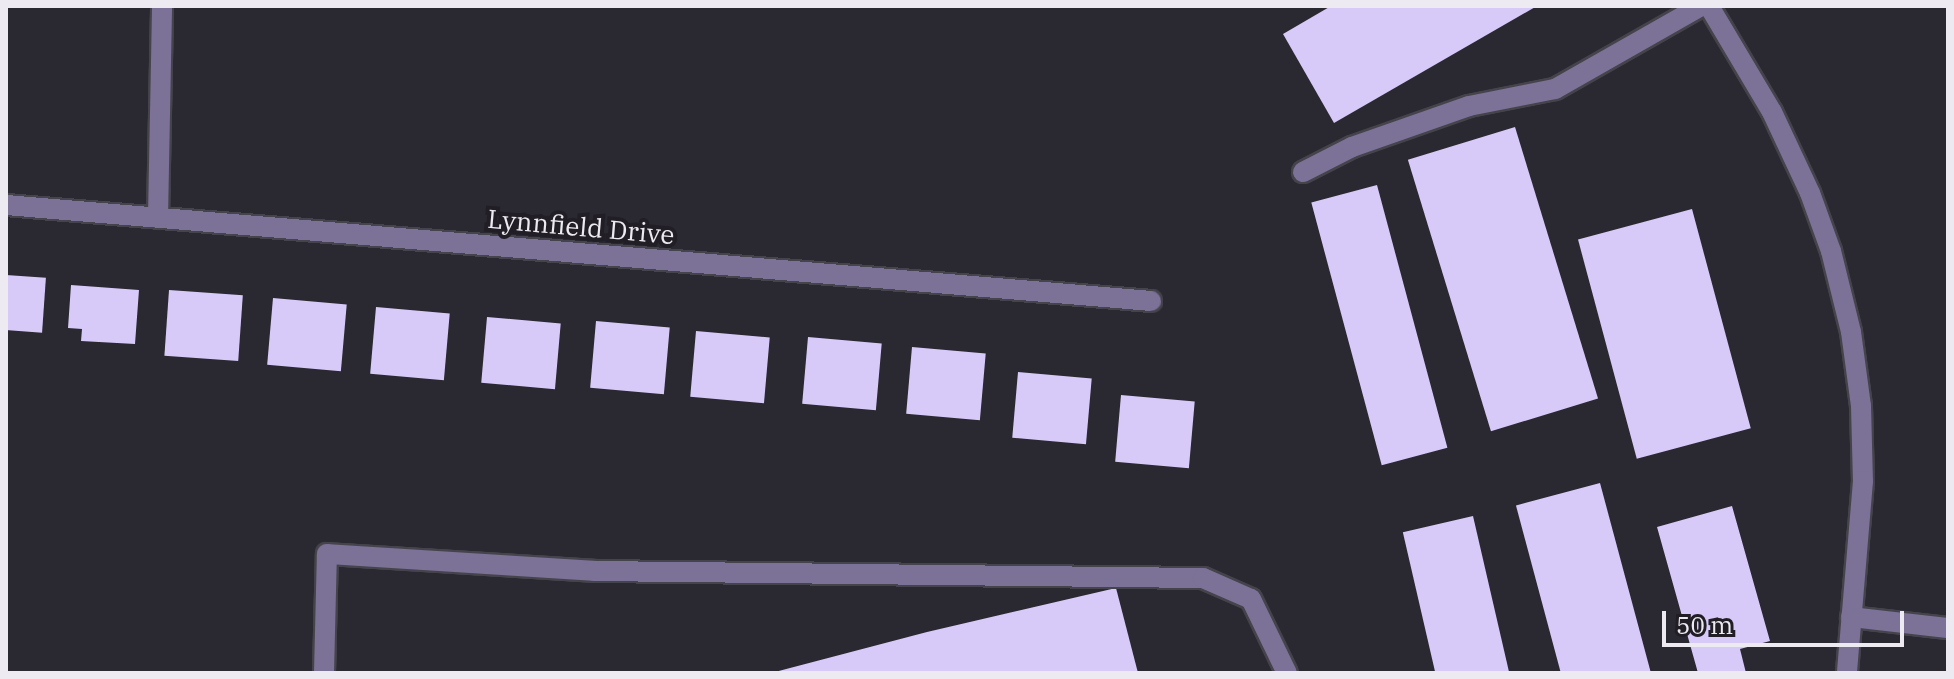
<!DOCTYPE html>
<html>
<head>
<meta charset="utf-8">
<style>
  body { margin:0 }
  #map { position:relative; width:1954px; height:679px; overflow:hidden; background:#2a2830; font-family:"IBM Plex Serif",serif }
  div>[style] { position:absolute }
  .building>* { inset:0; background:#d7caf9; transform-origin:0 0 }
  .roads { filter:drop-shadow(2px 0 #45434b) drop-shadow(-2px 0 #45434b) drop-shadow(0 2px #45434b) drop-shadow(0 -2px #45434b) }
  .minor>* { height:20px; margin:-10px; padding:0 10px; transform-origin:10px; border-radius:10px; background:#7c7196 }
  span { translate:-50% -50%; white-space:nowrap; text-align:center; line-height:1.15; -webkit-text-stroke:8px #211e26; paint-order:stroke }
  .street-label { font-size:26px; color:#edebf1 }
  .frame { position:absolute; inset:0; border:8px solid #edebf1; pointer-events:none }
  .scale { position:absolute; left:1662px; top:611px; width:242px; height:36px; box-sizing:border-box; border:4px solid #edebf1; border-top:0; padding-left:10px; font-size:24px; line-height:28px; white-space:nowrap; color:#edebf1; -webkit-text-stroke:6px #211e26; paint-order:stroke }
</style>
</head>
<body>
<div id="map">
  <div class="building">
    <div style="clip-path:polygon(1331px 6px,1537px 6px,1334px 123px,1283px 34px)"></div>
    <div style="left:1515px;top:127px;width:284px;height:112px;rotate:73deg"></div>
    <div style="left:1377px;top:185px;width:272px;height:68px;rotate:75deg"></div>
    <div style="left:1692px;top:209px;width:227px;height:118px;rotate:75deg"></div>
    <div style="left:6px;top:275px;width:40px;height:55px;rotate:4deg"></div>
    <div style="clip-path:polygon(71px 285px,139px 290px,135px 344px,81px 341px,82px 329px,68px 328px)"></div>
    <div style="left:169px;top:290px;width:74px;height:66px;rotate:4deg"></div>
    <div style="left:273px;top:298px;width:74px;height:67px;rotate:5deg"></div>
    <div style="left:376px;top:307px;width:74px;height:67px;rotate:5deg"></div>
    <div style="left:487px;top:317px;width:74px;height:66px;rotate:5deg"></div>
    <div style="left:596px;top:321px;width:74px;height:67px;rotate:5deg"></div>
    <div style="left:696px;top:331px;width:74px;height:66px;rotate:5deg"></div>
    <div style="left:808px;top:337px;width:74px;height:67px;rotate:5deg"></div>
    <div style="left:912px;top:347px;width:74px;height:67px;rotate:5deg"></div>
    <div style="left:1018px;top:372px;width:74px;height:66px;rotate:5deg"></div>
    <div style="left:1121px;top:395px;width:74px;height:67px;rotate:5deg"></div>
    <div style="left:1600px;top:483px;width:196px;height:87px;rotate:75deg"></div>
    <div style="clip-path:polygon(1732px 506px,1770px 641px,1740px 649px,1746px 673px,1698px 673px,1657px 527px)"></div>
    <div style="left:1473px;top:516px;width:161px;height:72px;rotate:77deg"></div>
    <div style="clip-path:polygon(1116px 588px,1138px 673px,771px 673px,927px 632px)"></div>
  </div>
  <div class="roads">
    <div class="minor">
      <div style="left:1709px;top:6px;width:123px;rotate:59.3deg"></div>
      <div style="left:1772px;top:112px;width:89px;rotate:64.9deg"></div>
      <div style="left:1810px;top:193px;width:62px;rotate:70.1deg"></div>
      <div style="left:1831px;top:251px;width:83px;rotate:76.1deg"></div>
      <div style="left:1851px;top:332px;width:75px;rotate:82.3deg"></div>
      <div style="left:1861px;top:406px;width:75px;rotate:88.5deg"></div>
      <div style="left:1863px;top:481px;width:193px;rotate:94.8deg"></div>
      <div style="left:1303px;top:172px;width:55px;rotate:-27deg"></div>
      <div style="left:1352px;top:147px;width:124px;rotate:-19.3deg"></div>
      <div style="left:1469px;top:106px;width:88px;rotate:-11.2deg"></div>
      <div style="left:1555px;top:89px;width:168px;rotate:-29.6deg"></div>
      <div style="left:6px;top:205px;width:1149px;rotate:4.79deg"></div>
      <div style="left:158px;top:218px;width:212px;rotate:-88.9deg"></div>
      <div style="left:1851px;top:617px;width:98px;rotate:6.5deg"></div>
      <div style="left:324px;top:673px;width:119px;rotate:-88.6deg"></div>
      <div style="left:327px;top:554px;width:268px;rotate:3.6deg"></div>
      <div style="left:594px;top:571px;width:609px;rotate:0.66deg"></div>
      <div style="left:1203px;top:578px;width:52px;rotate:23.6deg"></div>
      <div style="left:1251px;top:599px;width:82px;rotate:64.1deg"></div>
    </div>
  </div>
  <div class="street-label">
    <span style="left:581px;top:227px;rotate:5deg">Lynnfield Drive</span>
  </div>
  <div class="frame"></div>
  <div class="scale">50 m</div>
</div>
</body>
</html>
